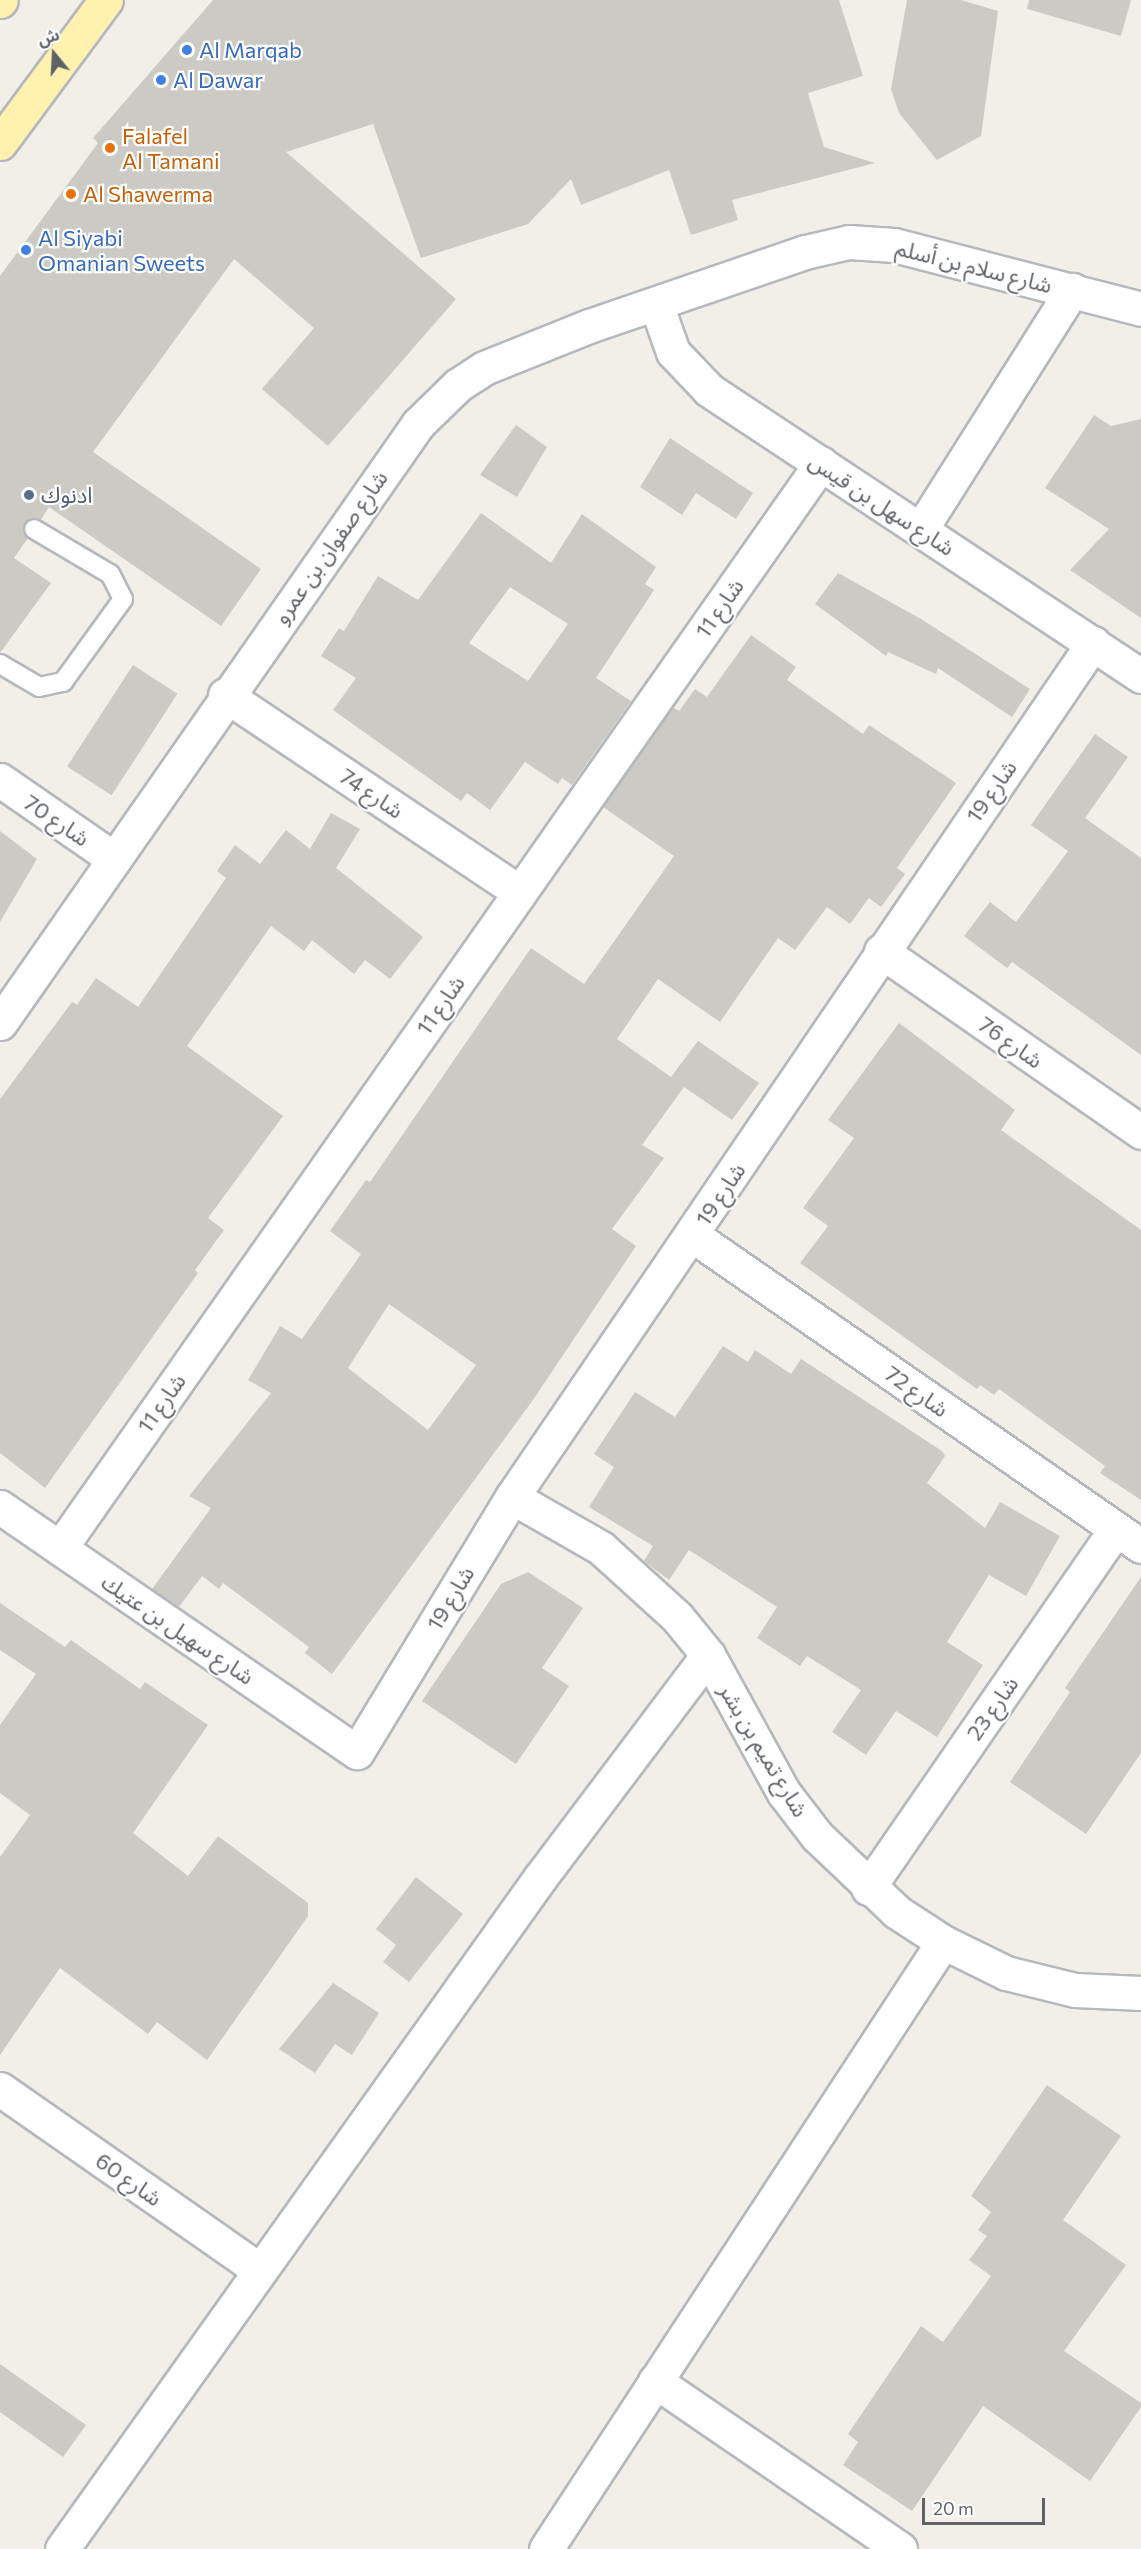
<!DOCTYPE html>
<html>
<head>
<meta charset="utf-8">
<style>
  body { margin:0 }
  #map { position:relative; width:1141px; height:2549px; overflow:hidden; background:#f1efe8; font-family:Commissioner,"Noto Sans Arabic",sans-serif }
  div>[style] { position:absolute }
  .building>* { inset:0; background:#cccac5; transform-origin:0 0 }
  .roads { filter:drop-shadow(2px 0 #b5b8bc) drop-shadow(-2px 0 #b5b8bc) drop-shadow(0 2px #b5b8bc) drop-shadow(0 -2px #b5b8bc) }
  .service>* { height:18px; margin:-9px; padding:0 9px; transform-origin:9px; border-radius:9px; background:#fff }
  .minor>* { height:33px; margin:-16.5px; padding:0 16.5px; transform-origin:16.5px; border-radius:16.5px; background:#fff }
  .primary>* { height:33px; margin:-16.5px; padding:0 16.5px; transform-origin:16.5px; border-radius:16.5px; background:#fff2af }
  .dots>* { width:16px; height:16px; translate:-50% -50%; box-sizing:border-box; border:3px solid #fff; border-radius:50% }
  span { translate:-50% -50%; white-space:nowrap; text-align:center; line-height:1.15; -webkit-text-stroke:4.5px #fff; paint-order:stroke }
  .shop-label { font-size:22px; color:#366cbe }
  .left { translate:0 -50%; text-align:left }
  .food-label { font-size:22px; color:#c56008 }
  .street-label { font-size:22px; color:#5f6368 }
  .service-label { font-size:22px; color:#4e5e75 }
  .north { position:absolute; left:24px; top:24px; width:60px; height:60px; -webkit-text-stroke:4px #fff; paint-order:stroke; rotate:342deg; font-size:16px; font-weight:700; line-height:24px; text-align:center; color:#5f6368 }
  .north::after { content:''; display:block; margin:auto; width:21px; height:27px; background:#5f6368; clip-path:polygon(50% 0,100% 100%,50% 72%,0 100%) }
  .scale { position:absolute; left:922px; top:2498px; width:123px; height:27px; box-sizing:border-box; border:3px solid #5f6368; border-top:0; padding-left:8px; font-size:18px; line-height:21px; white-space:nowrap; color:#5f6368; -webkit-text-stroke:4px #fff; paint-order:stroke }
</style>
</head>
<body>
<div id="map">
  <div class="building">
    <div style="clip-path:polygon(213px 0,839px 0,863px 76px,808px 93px,824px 147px,875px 163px,732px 200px,738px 220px,691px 235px,669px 170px,581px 205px,571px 179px,528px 224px,421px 258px,373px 124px,286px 152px,456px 299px,328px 446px,262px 389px,314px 328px,234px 259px,93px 452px,261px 569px,221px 626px,49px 507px,41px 520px,25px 523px,28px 538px,14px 558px,51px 583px,0 653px,0 276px,98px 143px,93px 138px)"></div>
    <div style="clip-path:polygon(907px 0,961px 0,998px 11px,981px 136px,937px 160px,899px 113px,891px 89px)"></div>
    <div style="clip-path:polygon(1029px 0,1131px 0,1121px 36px,1027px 9px)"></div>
    <div style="clip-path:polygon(1094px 415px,1111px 426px,1141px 419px,1141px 618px,1070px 570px,1109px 529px,1045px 488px)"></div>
    <div style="clip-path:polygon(516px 425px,547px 447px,517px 497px,480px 475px)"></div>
    <div style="clip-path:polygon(670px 438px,753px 493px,736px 519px,696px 493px,682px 515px,640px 487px)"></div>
    <div style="clip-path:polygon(evenodd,481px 513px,551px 563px,582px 514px,656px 567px,645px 584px,654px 590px,596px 678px,631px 701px,572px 785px,562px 778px,558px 784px,525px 762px,490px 810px,467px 793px,461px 801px,333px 710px,356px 678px,321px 656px,339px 628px,344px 631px,378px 576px,418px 600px,481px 513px,510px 587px,568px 624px,528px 681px,469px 643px,510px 587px)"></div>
    <div style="clip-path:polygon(838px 573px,921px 619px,1030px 689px,1012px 717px,938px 668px,936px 674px,888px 652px,886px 656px,815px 604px)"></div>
    <div style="clip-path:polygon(evenodd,751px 635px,796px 667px,787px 680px,863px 734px,869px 725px,956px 783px,897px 868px,905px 874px,881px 907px,869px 898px,850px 924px,827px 907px,795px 950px,778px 938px,720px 1022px,658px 979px,617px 1039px,671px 1077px,698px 1041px,759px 1083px,732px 1120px,684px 1087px,642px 1145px,664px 1158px,612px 1229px,636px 1246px,533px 1400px,332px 1674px,305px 1653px,309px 1647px,223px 1583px,219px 1589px,202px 1576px,179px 1607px,152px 1589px,211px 1508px,189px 1496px,271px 1393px,248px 1380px,280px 1326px,302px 1339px,361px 1254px,330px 1231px,366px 1180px,370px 1182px,531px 948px,584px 984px,674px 856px,603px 807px,673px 707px,679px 711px,695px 689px,707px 697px,751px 635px,389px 1304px,476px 1365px,428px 1430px,348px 1368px,389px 1304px)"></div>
    <div style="left:133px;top:665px;width:53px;height:121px;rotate:33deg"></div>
    <div style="clip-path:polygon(1095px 734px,1128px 757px,1085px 818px,1141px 858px,1141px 1055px,1012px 962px,1007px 968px,964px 936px,990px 902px,1016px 922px,1068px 851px,1031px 825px)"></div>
    <div style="clip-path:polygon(331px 813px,360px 829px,336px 868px,423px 937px,390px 979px,365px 960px,354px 974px,312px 940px,304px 951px,271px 926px,187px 1046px,283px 1116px,208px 1218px,224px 1230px,195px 1270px,198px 1273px,45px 1488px,0 1453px,0 1099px,72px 1002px,77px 1005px,96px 978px,138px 1007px,226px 878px,217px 871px,235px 845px,260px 864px,286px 830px,310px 849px)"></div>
    <div style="clip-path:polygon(0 831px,37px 859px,0 922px)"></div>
    <div style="clip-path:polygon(899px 1023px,1015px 1110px,1001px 1130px,1141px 1230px,1141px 1500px,1100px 1473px,1105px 1466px,999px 1389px,994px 1395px,980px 1385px,977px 1389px,800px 1263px,828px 1226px,803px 1208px,854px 1138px,828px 1120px)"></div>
    <div style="clip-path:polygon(723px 1346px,748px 1362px,755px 1350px,791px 1374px,801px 1359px,942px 1451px,945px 1456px,927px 1483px,985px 1528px,1000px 1502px,1060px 1536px,1026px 1596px,989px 1575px,947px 1642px,983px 1665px,937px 1737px,896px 1711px,866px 1755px,832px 1732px,861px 1690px,807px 1656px,800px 1666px,757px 1638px,777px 1607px,689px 1550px,669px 1580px,644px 1561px,653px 1546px,589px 1507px,614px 1467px,594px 1454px,635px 1392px,675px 1417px)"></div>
    <div style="clip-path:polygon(528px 1572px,583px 1608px,542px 1668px,569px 1686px,516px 1764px,422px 1701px,501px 1584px)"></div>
    <div style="clip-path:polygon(1141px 1577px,1141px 1753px,1086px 1834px,1010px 1782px,1070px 1692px,1065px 1688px)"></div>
    <div style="clip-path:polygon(0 1603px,65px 1647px,71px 1640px,140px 1689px,145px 1682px,208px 1725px,133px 1833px,188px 1876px,218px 1836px,308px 1903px,308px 1916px,207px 2060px,157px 2022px,148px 2034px,60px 1968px,0 2055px,0 1857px,30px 1815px,0 1793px,0 1725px,36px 1674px,0 1650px)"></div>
    <div style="clip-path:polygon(416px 1877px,463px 1914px,409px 1982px,383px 1962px,396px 1945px,376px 1929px)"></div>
    <div style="clip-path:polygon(333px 1983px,379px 2013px,352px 2055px,335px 2044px,315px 2073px,279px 2049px)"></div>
    <div style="clip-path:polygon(1047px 2085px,1121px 2136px,1063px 2220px,1126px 2265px,1064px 2351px,1141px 2403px,1141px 2407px,1090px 2481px,983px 2406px,912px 2511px,843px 2465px,858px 2442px,848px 2434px,921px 2326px,943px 2342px,991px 2276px,969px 2260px,987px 2236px,978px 2230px,991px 2212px,971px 2196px)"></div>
    <div style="clip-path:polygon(0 2364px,86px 2425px,63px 2457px,0 2412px)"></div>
  </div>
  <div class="roads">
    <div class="service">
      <div style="left:0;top:664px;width:45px;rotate:30.5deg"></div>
      <div style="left:39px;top:687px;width:25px;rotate:-12deg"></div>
      <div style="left:63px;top:682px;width:102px;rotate:-54.1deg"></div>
      <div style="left:123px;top:599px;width:28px;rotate:-117deg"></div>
      <div style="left:110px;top:574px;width:88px;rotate:-149.4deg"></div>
    </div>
    <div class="minor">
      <div style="left:656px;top:304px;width:51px;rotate:70.5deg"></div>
      <div style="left:673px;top:352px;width:52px;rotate:46.5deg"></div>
      <div style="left:709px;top:390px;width:518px;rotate:33.51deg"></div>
      <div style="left:921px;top:529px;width:283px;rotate:-57.7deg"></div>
      <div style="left:225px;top:695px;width:354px;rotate:33.8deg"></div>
      <div style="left:0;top:780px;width:139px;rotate:34.7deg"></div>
      <div style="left:881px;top:951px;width:317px;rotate:34.8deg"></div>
      <div style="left:0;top:1023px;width:730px;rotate:-55.09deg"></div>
      <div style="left:418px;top:424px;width:56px;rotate:-44.3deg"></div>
      <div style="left:458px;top:385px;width:31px;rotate:-33deg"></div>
      <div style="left:484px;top:368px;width:113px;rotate:-21.8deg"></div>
      <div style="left:589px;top:326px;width:228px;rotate:-18.9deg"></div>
      <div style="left:805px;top:252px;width:45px;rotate:-12.8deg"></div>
      <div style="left:849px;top:242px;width:45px;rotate:3.8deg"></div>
      <div style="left:894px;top:245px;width:255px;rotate:14.5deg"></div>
      <div style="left:692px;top:1235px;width:546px;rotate:34.71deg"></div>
      <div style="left:512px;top:1497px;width:103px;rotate:29.8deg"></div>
      <div style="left:601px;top:1548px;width:103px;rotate:42.2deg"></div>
      <div style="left:677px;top:1617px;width:49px;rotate:50.8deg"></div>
      <div style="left:708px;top:1655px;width:158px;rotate:61.2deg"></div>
      <div style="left:784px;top:1793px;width:54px;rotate:52.5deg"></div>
      <div style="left:817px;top:1836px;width:110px;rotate:43.5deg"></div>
      <div style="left:897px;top:1912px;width:55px;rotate:33.1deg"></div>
      <div style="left:943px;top:1942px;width:70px;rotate:26.2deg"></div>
      <div style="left:1006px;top:1973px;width:71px;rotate:13.8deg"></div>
      <div style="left:1075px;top:1990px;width:66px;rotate:2.6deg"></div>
      <div style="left:0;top:1507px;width:433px;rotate:34.5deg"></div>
      <div style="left:357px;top:1752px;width:298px;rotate:-58.7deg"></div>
      <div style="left:512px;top:1497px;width:1033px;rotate:-55.77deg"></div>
      <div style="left:60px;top:1548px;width:1325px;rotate:-54.95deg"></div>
      <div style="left:868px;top:1888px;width:436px;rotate:-55.4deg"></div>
      <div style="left:0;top:2089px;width:315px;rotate:34.9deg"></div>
      <div style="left:655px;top:2381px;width:297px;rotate:34.4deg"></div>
      <div style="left:62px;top:2549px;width:824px;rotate:-54.54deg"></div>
      <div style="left:540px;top:1878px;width:279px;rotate:-53deg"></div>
      <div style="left:546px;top:2549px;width:725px;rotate:-56.81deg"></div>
    </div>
    <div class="primary">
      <div style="left:0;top:1px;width:1px;rotate:-45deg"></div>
      <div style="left:0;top:143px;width:178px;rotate:-53.5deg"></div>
    </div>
  </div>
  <div class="dots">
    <div style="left:187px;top:50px;background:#3f7fe0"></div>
    <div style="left:161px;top:80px;background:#3f7fe0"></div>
    <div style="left:110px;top:148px;background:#e8710a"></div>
    <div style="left:71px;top:194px;background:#e8710a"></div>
    <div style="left:26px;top:250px;background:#3f7fe0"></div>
    <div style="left:29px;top:495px;background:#5c6f8a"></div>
  </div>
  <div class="shop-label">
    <span class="left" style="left:199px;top:50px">Al Marqab</span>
    <span class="left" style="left:173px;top:80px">Al Dawar</span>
    <span class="left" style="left:38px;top:250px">Al Siyabi<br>Omanian Sweets</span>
  </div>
  <div class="food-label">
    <span class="left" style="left:122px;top:148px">Falafel<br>Al Tamani</span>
    <span class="left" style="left:83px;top:194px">Al Shawerma</span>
  </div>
  <div class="street-label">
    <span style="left:974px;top:266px;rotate:14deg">شارع سلام بن أسلم</span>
    <span style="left:882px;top:504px;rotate:33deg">شارع سهل بن قيس</span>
    <span style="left:330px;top:547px;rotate:-55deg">شارع صفوان بن عمرو</span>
    <span style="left:719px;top:608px;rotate:-55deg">شارع 11</span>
    <span style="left:991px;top:791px;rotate:-55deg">شارع 19</span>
    <span style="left:372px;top:793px;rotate:34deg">شارع 74</span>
    <span style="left:57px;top:820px;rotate:34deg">شارع 70</span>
    <span style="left:440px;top:1005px;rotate:-55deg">شارع 11</span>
    <span style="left:1011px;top:1042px;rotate:35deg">شارع 76</span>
    <span style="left:720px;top:1194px;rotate:-56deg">شارع 19</span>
    <span style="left:917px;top:1391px;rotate:35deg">شارع 72</span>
    <span style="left:161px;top:1403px;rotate:-55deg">شارع 11</span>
    <span style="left:450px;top:1598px;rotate:-59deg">شارع 19</span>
    <span style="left:178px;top:1629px;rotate:34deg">شارع سهيل بن عتيك</span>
    <span style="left:992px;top:1708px;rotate:-55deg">شارع 23</span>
    <span style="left:764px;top:1750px;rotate:59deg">شارع تميم بن بشر</span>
    <span style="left:129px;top:2179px;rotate:35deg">شارع 60</span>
  </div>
  <div class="service-label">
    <span class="left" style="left:41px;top:495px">ادنوك</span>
  </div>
  <div class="north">ش</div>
  <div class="scale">20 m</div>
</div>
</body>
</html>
